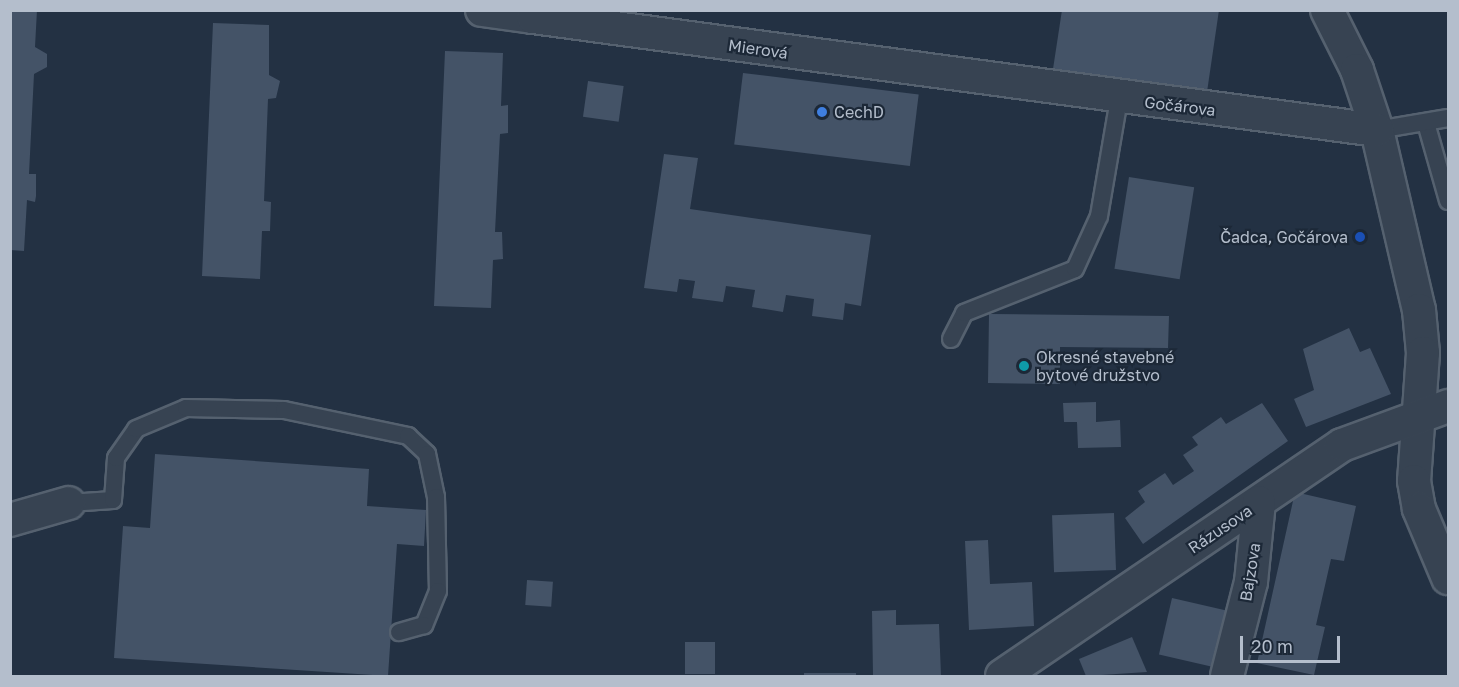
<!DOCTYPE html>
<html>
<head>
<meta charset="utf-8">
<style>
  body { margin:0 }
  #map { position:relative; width:1459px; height:687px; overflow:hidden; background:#233143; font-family:"Golos Text",sans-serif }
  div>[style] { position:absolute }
  .building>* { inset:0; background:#445367; transform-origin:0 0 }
  .roads { filter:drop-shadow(2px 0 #55616f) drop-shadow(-2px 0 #55616f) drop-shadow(0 2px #55616f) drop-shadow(0 -2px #55616f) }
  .service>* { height:16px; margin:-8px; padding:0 8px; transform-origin:8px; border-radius:8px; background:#374352 }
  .minor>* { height:32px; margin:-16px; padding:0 16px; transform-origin:16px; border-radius:16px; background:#374352 }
  .dots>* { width:16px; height:16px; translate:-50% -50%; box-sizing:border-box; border:3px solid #1c2837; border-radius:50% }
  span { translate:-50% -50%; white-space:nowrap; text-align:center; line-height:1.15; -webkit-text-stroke:4.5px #1c2837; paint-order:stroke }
  .street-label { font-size:16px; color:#b4becc }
  .poi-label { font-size:16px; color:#b4becc }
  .left { translate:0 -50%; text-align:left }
  .right { translate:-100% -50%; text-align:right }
  .frame { position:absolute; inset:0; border:12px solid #b4becc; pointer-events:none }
  .scale { position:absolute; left:1240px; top:636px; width:100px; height:27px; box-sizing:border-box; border:3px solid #b4becc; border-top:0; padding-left:8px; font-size:18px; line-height:21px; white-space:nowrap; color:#b4becc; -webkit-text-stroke:4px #1c2837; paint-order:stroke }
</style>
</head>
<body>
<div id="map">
  <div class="building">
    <div style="clip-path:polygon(10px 10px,37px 10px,35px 47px,47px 54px,47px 67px,34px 74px,29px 174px,36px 174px,36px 196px,35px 202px,27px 200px,24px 251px,10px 250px)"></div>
    <div style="clip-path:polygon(1062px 10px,1219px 10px,1207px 92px,1053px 69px)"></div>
    <div style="clip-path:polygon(213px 23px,269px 25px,269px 75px,280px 81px,276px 98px,268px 99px,264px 201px,271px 202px,270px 231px,262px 231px,260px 279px,202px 276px)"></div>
    <div style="clip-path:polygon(445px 51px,503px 53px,501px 106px,508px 105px,508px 133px,500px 134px,495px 232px,502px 232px,503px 259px,493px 260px,491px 308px,434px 306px)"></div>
    <div style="left:743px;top:73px;width:177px;height:72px;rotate:7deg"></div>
    <div style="left:588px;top:81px;width:36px;height:36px;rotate:8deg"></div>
    <div style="clip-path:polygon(664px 154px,698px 158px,690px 209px,871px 235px,861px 306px,845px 303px,843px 320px,812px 316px,814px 299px,786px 295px,783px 312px,752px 307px,755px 290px,726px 286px,723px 302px,692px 298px,695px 281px,679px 279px,677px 292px,644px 288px)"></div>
    <div style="left:1129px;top:177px;width:66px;height:93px;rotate:9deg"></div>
    <div style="clip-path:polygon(989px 314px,1169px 316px,1168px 348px,1060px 347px,1060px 384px,988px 383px)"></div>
    <div style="clip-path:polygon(1349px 328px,1360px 352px,1370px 348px,1391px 394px,1306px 427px,1294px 399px,1314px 390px,1303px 349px)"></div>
    <div style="clip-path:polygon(1096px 402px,1096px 422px,1120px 420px,1121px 447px,1078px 448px,1077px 422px,1064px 422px,1063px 403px)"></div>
    <div style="clip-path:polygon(1262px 403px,1288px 441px,1143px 544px,1125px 518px,1145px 502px,1138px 491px,1165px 473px,1173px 485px,1194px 471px,1183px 455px,1198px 445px,1192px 437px,1221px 417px,1226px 424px)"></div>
    <div style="clip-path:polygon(155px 454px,369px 469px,367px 506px,426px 510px,424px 546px,397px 544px,388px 676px,114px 658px,123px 526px,150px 528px)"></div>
    <div style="clip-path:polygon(1295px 492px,1356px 506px,1344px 561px,1331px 559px,1316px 625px,1325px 627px,1314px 675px,1257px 663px)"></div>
    <div style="left:1114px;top:513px;width:57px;height:62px;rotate:88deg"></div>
    <div style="clip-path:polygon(988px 540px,990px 584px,1032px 582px,1034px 626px,969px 630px,965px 541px)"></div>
    <div style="left:527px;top:580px;width:26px;height:25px;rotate:4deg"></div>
    <div style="left:1172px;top:598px;width:58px;height:58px;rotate:13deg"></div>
    <div style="clip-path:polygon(896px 610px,896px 625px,939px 624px,941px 676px,873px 676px,872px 611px)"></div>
    <div style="clip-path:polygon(1132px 637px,1147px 672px,1086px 676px,1079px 659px)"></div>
    <div style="left:685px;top:642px;width:30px;height:32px"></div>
    <div style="left:804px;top:673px;width:52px;height:3px"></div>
  </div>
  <div class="roads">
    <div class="service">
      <div style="left:1426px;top:123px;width:81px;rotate:74.2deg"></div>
      <div style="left:1377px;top:130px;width:72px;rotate:-9.6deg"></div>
      <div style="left:951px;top:339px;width:29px;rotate:-63deg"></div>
      <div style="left:964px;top:313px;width:119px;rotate:-21.6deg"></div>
      <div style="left:1075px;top:269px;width:58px;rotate:-65.6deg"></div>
      <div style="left:1099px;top:216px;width:119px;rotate:-80.3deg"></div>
      <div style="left:69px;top:503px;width:44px;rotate:-3.9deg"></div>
      <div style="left:113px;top:500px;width:42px;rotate:-85.9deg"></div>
      <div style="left:116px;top:458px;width:35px;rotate:-55deg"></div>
      <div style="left:136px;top:429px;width:54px;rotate:-22.8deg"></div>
      <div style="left:186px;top:408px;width:98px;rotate:1.2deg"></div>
      <div style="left:284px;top:410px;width:127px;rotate:11.8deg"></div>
      <div style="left:408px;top:436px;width:26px;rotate:43deg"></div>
      <div style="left:427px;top:454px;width:44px;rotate:78.2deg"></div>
      <div style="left:436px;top:497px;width:94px;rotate:88.8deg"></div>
      <div style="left:438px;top:591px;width:37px;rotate:112deg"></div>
      <div style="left:424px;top:625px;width:26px;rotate:164deg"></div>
    </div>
    <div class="minor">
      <div style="left:482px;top:10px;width:51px;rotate:7.8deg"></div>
      <div style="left:533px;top:17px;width:7px;rotate:-82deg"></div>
      <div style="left:1327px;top:10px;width:67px;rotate:63.4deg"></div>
      <div style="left:1357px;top:70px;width:63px;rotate:71.6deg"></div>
      <div style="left:1377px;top:130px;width:185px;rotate:76.9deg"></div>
      <div style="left:1419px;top:310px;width:43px;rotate:84.7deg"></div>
      <div style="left:1423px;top:353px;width:128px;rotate:94deg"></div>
      <div style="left:1414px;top:481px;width:28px;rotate:80deg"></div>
      <div style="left:1419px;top:509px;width:75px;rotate:67.2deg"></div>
      <div style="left:533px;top:17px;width:852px;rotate:7.63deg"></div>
      <div style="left:10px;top:520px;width:61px;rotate:-16.1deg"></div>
      <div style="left:1002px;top:676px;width:411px;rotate:-34.2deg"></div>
      <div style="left:1342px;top:445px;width:113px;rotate:-20.2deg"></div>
      <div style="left:1227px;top:676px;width:97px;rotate:-75.7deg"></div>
      <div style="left:1251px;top:582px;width:80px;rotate:-84.3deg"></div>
    </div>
  </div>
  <div class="dots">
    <div style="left:822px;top:112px;background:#3f7fe0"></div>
    <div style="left:1360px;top:237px;background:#1a4fb4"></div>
    <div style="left:1024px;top:366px;background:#0f9aa8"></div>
  </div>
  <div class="street-label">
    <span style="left:758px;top:49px;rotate:8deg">Mierová</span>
    <span style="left:1180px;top:106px;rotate:7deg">Gočárova</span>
    <span style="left:1220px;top:529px;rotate:-34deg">Rázusova</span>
    <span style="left:1250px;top:572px;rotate:-81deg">Bajzova</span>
  </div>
  <div class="poi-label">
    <span class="left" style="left:834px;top:112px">CechD</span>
    <span class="right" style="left:1348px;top:237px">Čadca, Gočárova</span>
    <span class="left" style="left:1036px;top:366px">Okresné stavebné<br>bytové družstvo</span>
  </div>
  <div class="frame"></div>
  <div class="scale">20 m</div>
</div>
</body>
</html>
